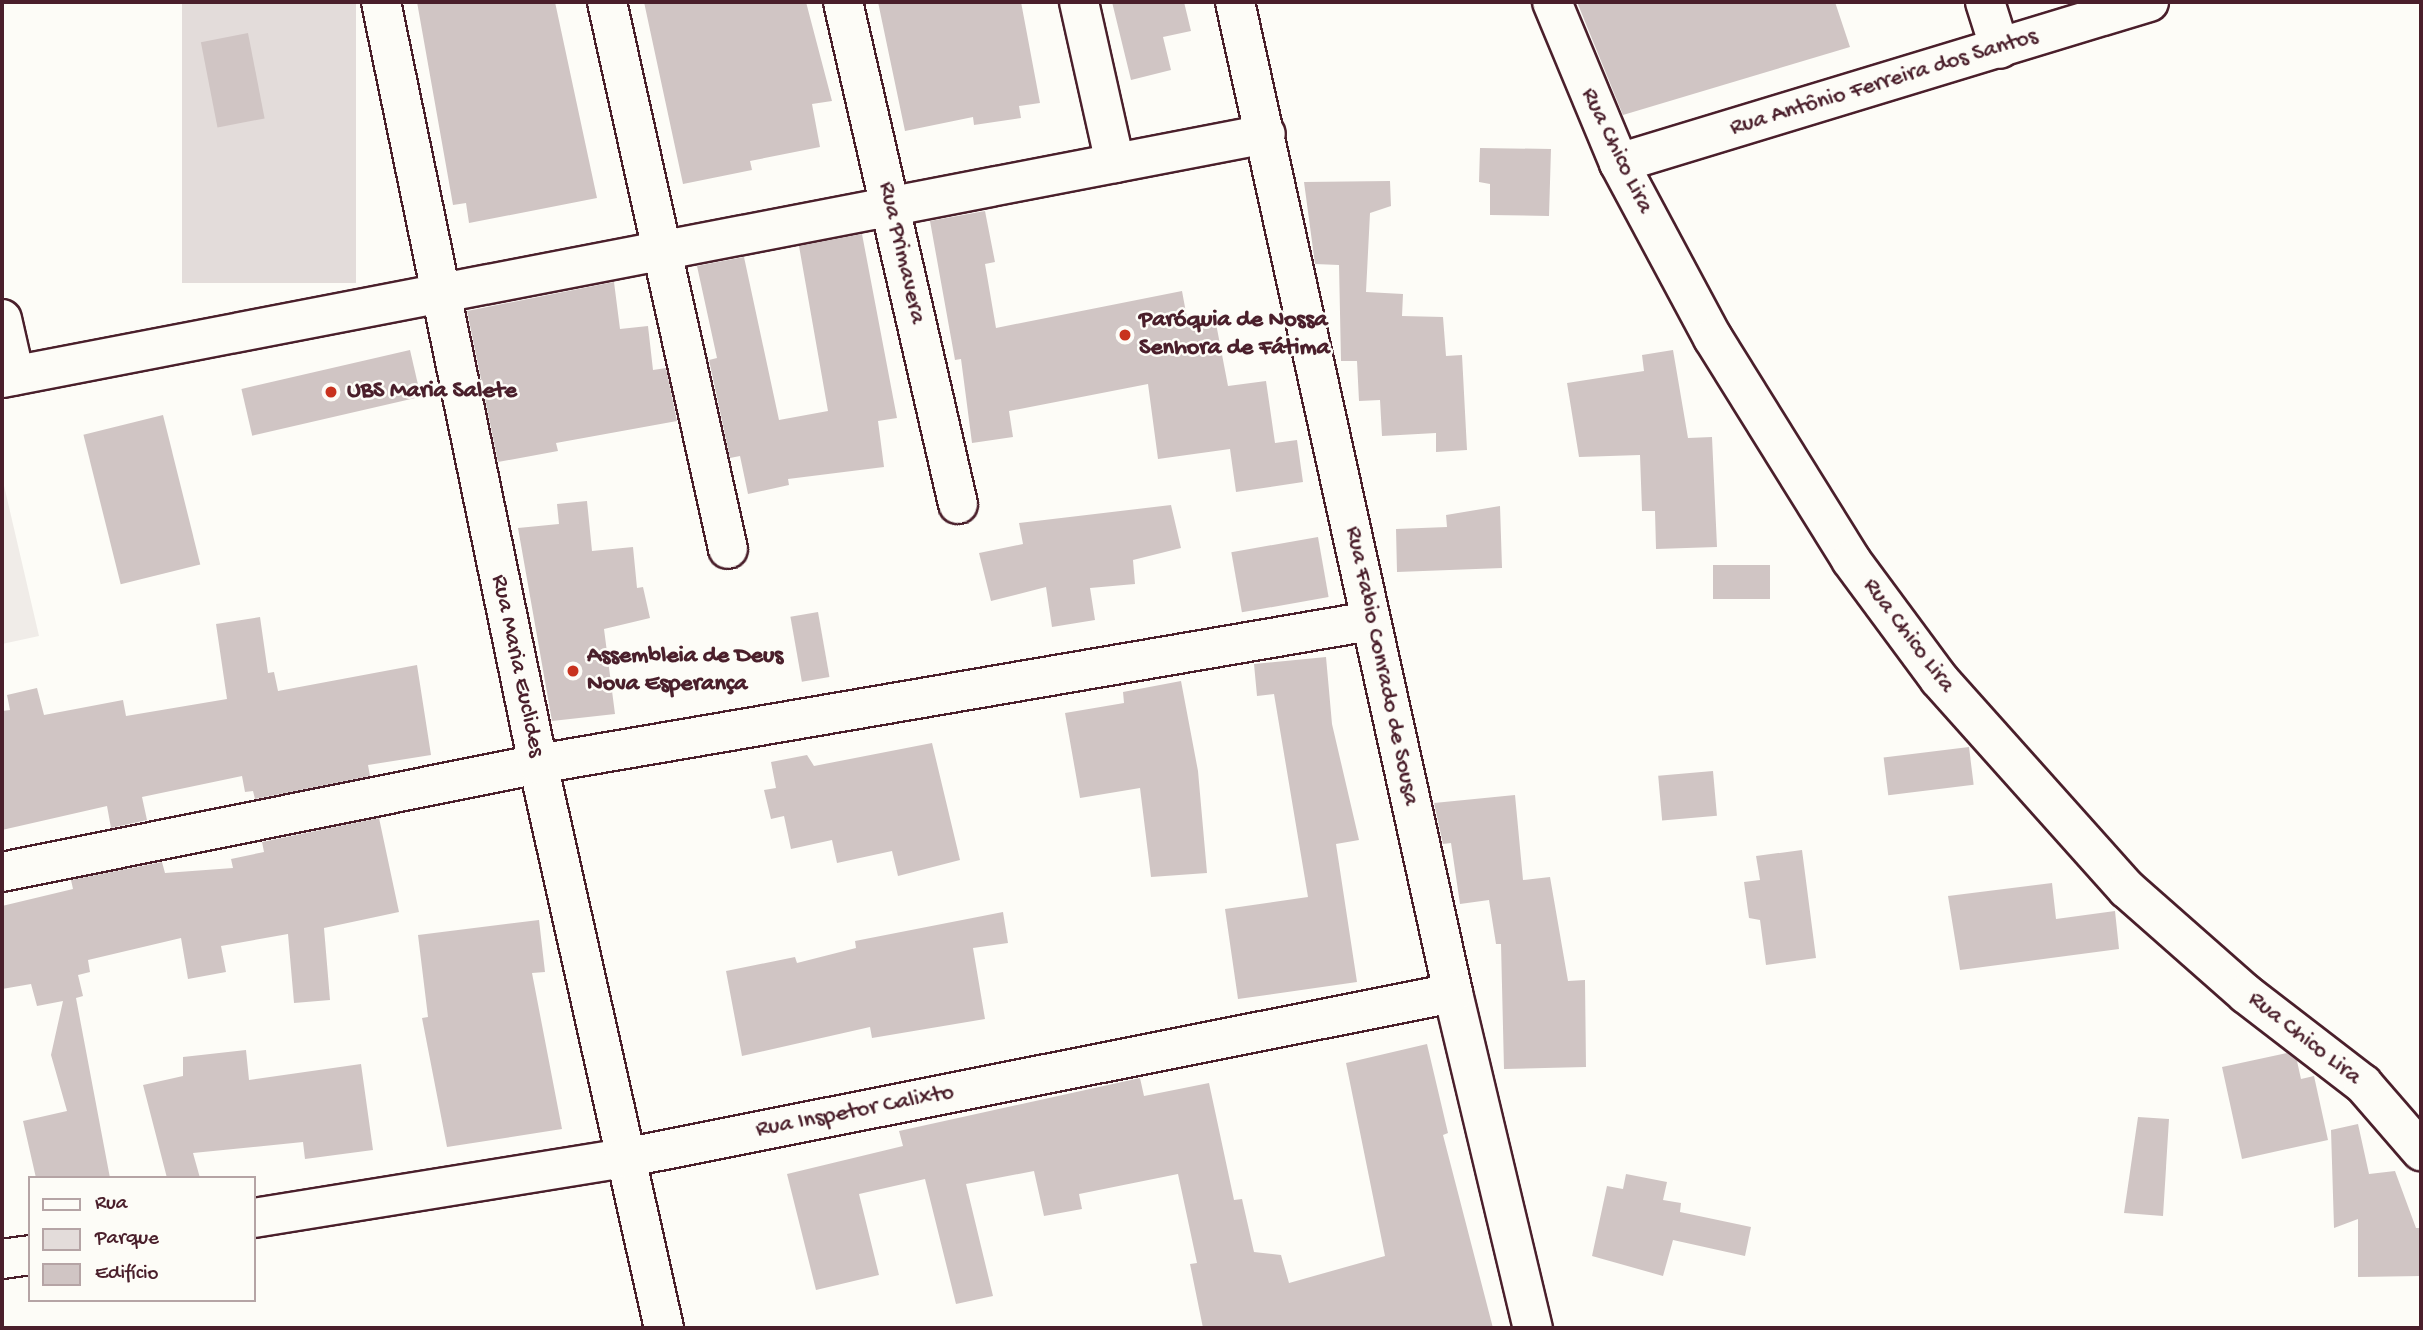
<!DOCTYPE html>
<html>
<head>
<meta charset="utf-8">
<style>
  body { margin:0 }
  #map { position:relative; width:2423px; height:1330px; overflow:hidden; background:#fdfcf7; font-family:"Gochi Hand",sans-serif }
  div>[style] { position:absolute }
  .built>* { inset:0; background:#f0ece8 }
  .green>* { inset:0; background:#e3dcda; transform-origin:0 0 }
  .building>* { inset:0; background:#d0c5c4; transform-origin:0 0 }
  .roads { filter:drop-shadow(2px 0 #4a1f2b) drop-shadow(-2px 0 #4a1f2b) drop-shadow(0 2px #4a1f2b) drop-shadow(0 -2px #4a1f2b) }
  .minor>* { height:38px; margin:-19px; padding:0 19px; transform-origin:19px; border-radius:19px; background:#fdfcf7 }
  .dots>* { width:19px; height:19px; translate:-50% -50%; box-sizing:border-box; border:4px solid #fdfcf7; border-radius:50% }
  span { translate:-50% -50%; white-space:nowrap; text-align:center; line-height:1.15; -webkit-text-stroke:5px #fdfcf7; paint-order:stroke }
  .street-label { font-size:24px; color:#4a1f2b }
  .poi-label { font-size:24px; color:#4a1f2b; font-weight:700 }
  .left { translate:0 -50%; text-align:left }
  .frame { position:absolute; inset:0; border:4px solid #4a1f2b; pointer-events:none }
  .legend { position:absolute; left:28px; top:1176px; width:228px; height:126px; box-sizing:border-box; background:#fdfcf7; border:2px solid #b5a4a5; margin:0; padding:9px 12px; list-style:none; font-size:21px; color:#4a1f2b }
  .legend li { display:flex; align-items:center; gap:14px; height:35px }
  .legend b { width:35px; border:2px solid #b5a4a5 }
</style>
</head>
<body>
<div id="map">
  <div class="built">
    <div style="clip-path:polygon(2px 477px,39px 636px,2px 644px)"></div>
  </div>
  <div class="green">
    <div style="left:182px;top:2px;width:174px;height:281px"></div>
  </div>
  <div class="building">
    <div style="clip-path:polygon(417px 2px,555px 2px,597px 198px,469px 223px,466px 203px,453px 205px)"></div>
    <div style="clip-path:polygon(644px 2px,806px 2px,832px 101px,812px 104px,820px 147px,750px 161px,752px 170px,683px 184px)"></div>
    <div style="clip-path:polygon(878px 2px,1021px 2px,1040px 103px,1019px 106px,1021px 118px,974px 125px,973px 117px,905px 131px)"></div>
    <div style="clip-path:polygon(1112px 2px,1184px 2px,1191px 31px,1163px 37px,1171px 70px,1131px 80px)"></div>
    <div style="clip-path:polygon(1577px 2px,1835px 2px,1850px 47px,1623px 115px)"></div>
    <div style="left:248px;top:33px;width:87px;height:48px;rotate:79deg"></div>
    <div style="clip-path:polygon(1480px 148px,1551px 149px,1549px 216px,1490px 215px,1490px 184px,1479px 182px)"></div>
    <div style="clip-path:polygon(1390px 181px,1391px 206px,1370px 213px,1366px 292px,1403px 294px,1402px 316px,1443px 317px,1446px 356px,1462px 355px,1467px 450px,1436px 452px,1436px 433px,1382px 436px,1380px 400px,1359px 401px,1357px 361px,1341px 361px,1339px 265px,1315px 264px,1304px 182px)"></div>
    <div style="clip-path:polygon(985px 211px,995px 262px,985px 264px,996px 328px,1182px 291px,1187px 318px,1214px 313px,1228px 386px,1266px 381px,1275px 443px,1297px 440px,1303px 482px,1236px 492px,1230px 449px,1158px 459px,1148px 384px,1009px 411px,1013px 437px,972px 443px,961px 359px,955px 360px,930px 221px)"></div>
    <div style="clip-path:polygon(862px 234px,897px 418px,878px 421px,884px 467px,788px 479px,789px 485px,748px 494px,740px 456px,730px 458px,709px 360px,717px 358px,697px 266px,744px 257px,779px 420px,828px 411px,799px 246px)"></div>
    <div style="clip-path:polygon(614px 282px,620px 329px,648px 326px,653px 370px,666px 368px,677px 421px,556px 443px,558px 451px,498px 462px,467px 311px)"></div>
    <div style="left:410px;top:350px;width:48px;height:173px;rotate:77deg"></div>
    <div style="clip-path:polygon(1673px 350px,1688px 438px,1712px 437px,1717px 547px,1656px 549px,1655px 511px,1642px 511px,1640px 455px,1579px 457px,1567px 383px,1644px 371px,1642px 355px)"></div>
    <div style="left:163px;top:415px;width:154px;height:82px;rotate:76deg"></div>
    <div style="clip-path:polygon(587px 501px,592px 551px,633px 547px,637px 588px,643px 587px,650px 618px,604px 629px,615px 714px,552px 721px,518px 528px,559px 524px,557px 504px)"></div>
    <div style="clip-path:polygon(1171px 505px,1181px 548px,1133px 560px,1135px 584px,1090px 588px,1095px 620px,1052px 627px,1046px 587px,991px 601px,979px 553px,1023px 544px,1019px 523px)"></div>
    <div style="clip-path:polygon(1500px 506px,1502px 568px,1397px 572px,1396px 529px,1447px 527px,1446px 515px)"></div>
    <div style="left:1318px;top:537px;width:61px;height:88px;rotate:80deg"></div>
    <div style="left:1713px;top:565px;width:57px;height:34px"></div>
    <div style="left:818px;top:612px;width:66px;height:28px;rotate:80deg"></div>
    <div style="clip-path:polygon(260px 617px,268px 673px,274px 672px,278px 691px,417px 665px,431px 755px,368px 765px,370px 776px,255px 799px,253px 791px,245px 792px,242px 776px,142px 797px,147px 820px,111px 828px,107px 806px,2px 830px,2px 711px,10px 710px,7px 695px,37px 688px,44px 715px,123px 700px,126px 716px,227px 699px,216px 624px)"></div>
    <div style="clip-path:polygon(1326px 657px,1332px 724px,1359px 840px,1336px 844px,1357px 982px,1238px 999px,1225px 909px,1308px 897px,1274px 694px,1257px 696px,1254px 664px)"></div>
    <div style="clip-path:polygon(1181px 681px,1198px 771px,1207px 873px,1151px 877px,1140px 788px,1080px 798px,1065px 713px,1124px 703px,1123px 692px)"></div>
    <div style="clip-path:polygon(932px 743px,960px 860px,898px 876px,892px 851px,837px 863px,832px 840px,791px 849px,784px 816px,771px 819px,764px 790px,776px 788px,771px 762px,807px 755px,814px 766px)"></div>
    <div style="left:1969px;top:747px;width:38px;height:86px;rotate:83deg"></div>
    <div style="left:1713px;top:771px;width:45px;height:55px;rotate:85deg"></div>
    <div style="clip-path:polygon(1515px 795px,1523px 880px,1550px 877px,1568px 981px,1585px 980px,1586px 1067px,1504px 1069px,1501px 944px,1496px 944px,1489px 900px,1460px 904px,1451px 843px,1443px 844px,1434px 803px)"></div>
    <div style="clip-path:polygon(379px 818px,399px 912px,324px 928px,330px 1000px,294px 1003px,288px 934px,221px 946px,226px 972px,188px 979px,181px 938px,88px 960px,90px 972px,78px 975px,83px 996px,76px 998px,110px 1178px,36px 1178px,23px 1121px,67px 1111px,51px 1055px,63px 1001px,37px 1006px,31px 984px,2px 989px,2px 906px,73px 889px,71px 880px,162px 862px,165px 873px,233px 868px,231px 859px,264px 852px,262px 842px)"></div>
    <div style="clip-path:polygon(1802px 850px,1816px 958px,1766px 965px,1760px 920px,1749px 918px,1744px 882px,1760px 880px,1756px 856px)"></div>
    <div style="clip-path:polygon(2052px 883px,2056px 919px,2115px 911px,2119px 949px,1960px 970px,1948px 896px)"></div>
    <div style="clip-path:polygon(1003px 912px,1008px 943px,973px 948px,985px 1019px,872px 1038px,870px 1027px,742px 1056px,726px 971px,795px 957px,797px 963px,856px 948px,855px 941px)"></div>
    <div style="clip-path:polygon(539px 920px,545px 972px,532px 973px,562px 1129px,447px 1147px,422px 1018px,428px 1017px,418px 935px)"></div>
    <div style="clip-path:polygon(1427px 1044px,1448px 1133px,1443px 1135px,1493px 1328px,1203px 1328px,1190px 1264px,1197px 1263px,1178px 1174px,1079px 1194px,1082px 1209px,1044px 1216px,1034px 1171px,966px 1184px,993px 1296px,956px 1304px,925px 1179px,859px 1194px,879px 1275px,816px 1290px,787px 1174px,903px 1146px,899px 1131px,1140px 1078px,1144px 1096px,1209px 1083px,1234px 1200px,1242px 1199px,1254px 1252px,1281px 1255px,1289px 1283px,1385px 1256px,1346px 1063px)"></div>
    <div style="clip-path:polygon(246px 1050px,249px 1080px,361px 1064px,373px 1150px,305px 1159px,303px 1142px,193px 1153px,200px 1178px,167px 1178px,143px 1085px,183px 1076px,183px 1057px)"></div>
    <div style="clip-path:polygon(2287px 1053px,2297px 1061px,2301px 1079px,2314px 1076px,2328px 1140px,2242px 1159px,2222px 1067px)"></div>
    <div style="clip-path:polygon(2138px 1117px,2169px 1119px,2163px 1216px,2124px 1213px)"></div>
    <div style="clip-path:polygon(2358px 1124px,2369px 1174px,2395px 1171px,2416px 1228px,2421px 1228px,2421px 1276px,2358px 1277px,2358px 1219px,2334px 1228px,2331px 1130px)"></div>
    <div style="clip-path:polygon(1626px 1174px,1667px 1182px,1663px 1200px,1681px 1203px,1680px 1212px,1751px 1227px,1745px 1256px,1673px 1240px,1663px 1276px,1592px 1256px,1607px 1186px,1623px 1189px)"></div>
  </div>
  <div class="roads">
    <div class="minor">
      <div style="left:381px;top:2px;width:778px;rotate:78.36deg"></div>
      <div style="left:538px;top:764px;width:578px;rotate:77.41deg"></div>
      <div style="left:607px;top:2px;width:560px;rotate:77.53deg"></div>
      <div style="left:843px;top:2px;width:515px;rotate:77.1deg"></div>
      <div style="left:1079px;top:2px;width:165px;rotate:77.4deg"></div>
      <div style="left:1235px;top:2px;width:1015px;rotate:77.59deg"></div>
      <div style="left:1453px;top:993px;width:344px;rotate:76.6deg"></div>
      <div style="left:1552px;top:2px;width:174px;rotate:67.4deg"></div>
      <div style="left:1619px;top:163px;width:199px;rotate:61.8deg"></div>
      <div style="left:1713px;top:338px;width:261px;rotate:58.1deg"></div>
      <div style="left:1851px;top:560px;width:148px;rotate:53.5deg"></div>
      <div style="left:1939px;top:679px;width:282px;rotate:48.2deg"></div>
      <div style="left:2127px;top:889px;width:159px;rotate:41.4deg"></div>
      <div style="left:2246px;top:994px;width:148px;rotate:37.6deg"></div>
      <div style="left:2363px;top:1084px;width:89px;rotate:49.1deg"></div>
      <div style="left:1985px;top:2px;width:49px;rotate:72.3deg"></div>
      <div style="left:1619px;top:163px;width:554px;rotate:-16.9deg"></div>
      <div style="left:2px;top:319px;width:58px;rotate:77.2deg"></div>
      <div style="left:2px;top:378px;width:1287px;rotate:-10.93deg"></div>
      <div style="left:2px;top:872px;width:547px;rotate:-11.39deg"></div>
      <div style="left:538px;top:764px;width:844px;rotate:-9.75deg"></div>
      <div style="left:254px;top:1218px;width:375px;rotate:-9.2deg"></div>
      <div style="left:624px;top:1158px;width:845px;rotate:-11.26deg"></div>
      <div style="left:2px;top:1259px;width:28px;rotate:-8deg"></div>
    </div>
  </div>
  <div class="dots">
    <div style="left:1125px;top:335px;background:#c8321e"></div>
    <div style="left:331px;top:392px;background:#c8321e"></div>
    <div style="left:573px;top:671px;background:#c8321e"></div>
  </div>
  <div class="street-label">
    <span style="left:1884px;top:83px;rotate:-17deg">Rua Antônio Ferreira dos Santos</span>
    <span style="left:1616px;top:151px;rotate:64deg">Rua Chico Lira</span>
    <span style="left:901px;top:253px;rotate:77deg">Rua Primavera</span>
    <span style="left:1908px;top:636px;rotate:53deg">Rua Chico Lira</span>
    <span style="left:517px;top:666px;rotate:78deg">Rua Maria Euclides</span>
    <span style="left:1381px;top:666px;rotate:78deg">Rua Fabio Conrado de Sousa</span>
    <span style="left:2304px;top:1039px;rotate:38deg">Rua Chico Lira</span>
    <span style="left:855px;top:1112px;rotate:-11deg">Rua Inspetor Calixto</span>
  </div>
  <div class="poi-label">
    <span class="left" style="left:1139px;top:335px">Paróquia de Nossa<br>Senhora de Fátima</span>
    <span class="left" style="left:347px;top:392px">UBS Maria Salete</span>
    <span class="left" style="left:587px;top:671px">Assembleia de Deus<br>Nova Esperança</span>
  </div>
  <div class="frame"></div>
  <ul class="legend">
  <li><b style="height:9px;background:#fdfcf7"></b>Rua</li>
  <li><b style="height:19px;background:#e3dcda"></b>Parque</li>
  <li><b style="height:19px;background:#d0c5c4"></b>Edifício</li>
  </ul>
</div>
</body>
</html>
